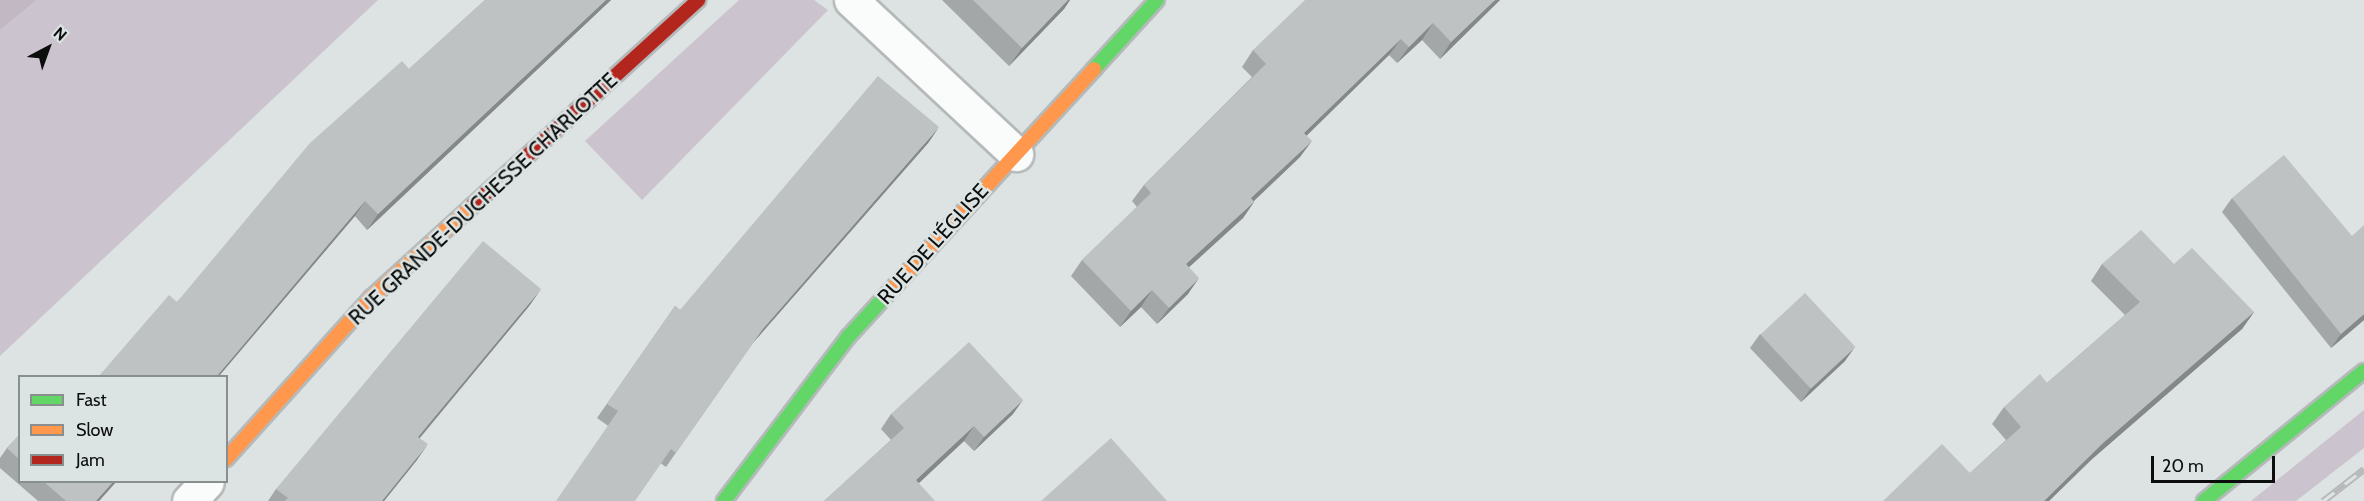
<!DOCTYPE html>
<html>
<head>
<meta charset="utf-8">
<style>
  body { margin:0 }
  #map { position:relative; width:2364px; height:501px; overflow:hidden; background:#dde2e2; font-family:Cabin,sans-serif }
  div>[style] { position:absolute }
  .green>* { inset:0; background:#cbc4ce }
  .forest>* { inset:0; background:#c2b8c4 }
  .roads { filter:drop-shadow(2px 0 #b5b9b9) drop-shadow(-2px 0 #b5b9b9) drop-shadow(0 2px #b5b9b9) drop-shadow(0 -2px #b5b9b9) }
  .street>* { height:33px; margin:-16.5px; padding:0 16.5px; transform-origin:16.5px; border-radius:16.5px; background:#fafbfb }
  .fast>* { height:14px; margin:-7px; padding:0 7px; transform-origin:7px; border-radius:7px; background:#63d668 }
  .slow>* { height:14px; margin:-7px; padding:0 7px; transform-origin:7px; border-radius:7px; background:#ff974d }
  .jam>* { height:14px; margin:-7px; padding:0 7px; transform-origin:7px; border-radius:7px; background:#b3261e }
  .rail>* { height:7px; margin-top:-3.5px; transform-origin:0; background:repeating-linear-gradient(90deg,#dce3e3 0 14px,#b7b8b8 0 28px); box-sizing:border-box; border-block:2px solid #b7b8b8 }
  .wall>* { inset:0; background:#a3a7a7 }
  .shaded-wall>* { inset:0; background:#858888 }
  .building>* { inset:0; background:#bec2c2; transform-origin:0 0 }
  span { translate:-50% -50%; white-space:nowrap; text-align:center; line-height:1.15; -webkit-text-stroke:5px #dce3e3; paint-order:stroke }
  .street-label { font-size:21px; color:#0c0e0e }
  .legend { position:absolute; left:18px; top:375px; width:210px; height:108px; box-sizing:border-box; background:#dce3e3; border:2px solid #898e8e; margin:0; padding:8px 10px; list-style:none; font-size:18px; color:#0c0e0e }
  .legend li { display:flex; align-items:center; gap:12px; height:30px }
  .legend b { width:30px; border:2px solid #898e8e }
  .north { position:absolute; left:18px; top:18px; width:60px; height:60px; -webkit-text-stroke:4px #dce3e3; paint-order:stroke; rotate:41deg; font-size:16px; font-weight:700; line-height:24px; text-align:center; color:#0c0e0e }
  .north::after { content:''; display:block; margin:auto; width:21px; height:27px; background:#0c0e0e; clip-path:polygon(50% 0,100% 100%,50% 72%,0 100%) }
  .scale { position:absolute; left:2151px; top:456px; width:124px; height:27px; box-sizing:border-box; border:3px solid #0c0e0e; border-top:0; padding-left:8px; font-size:18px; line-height:21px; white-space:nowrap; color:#0c0e0e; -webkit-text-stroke:4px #dce3e3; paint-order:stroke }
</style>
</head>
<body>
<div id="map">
  <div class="green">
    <div style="clip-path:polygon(37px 0,378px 0,0 356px,0 30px)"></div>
    <div style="clip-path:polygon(739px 0,814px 0,828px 10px,642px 200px,585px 141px)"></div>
    <div style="clip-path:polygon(2364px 410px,2364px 448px,2296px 501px,2251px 501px)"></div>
  </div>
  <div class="forest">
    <div style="clip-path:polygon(0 0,37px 0,0 30px)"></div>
  </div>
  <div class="roads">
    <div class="street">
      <div style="left:851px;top:0;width:226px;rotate:43deg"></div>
      <div style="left:189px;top:501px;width:26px;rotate:-47deg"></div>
    </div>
    <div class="fast">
      <div style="left:1094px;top:69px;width:93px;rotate:-47.6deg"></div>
      <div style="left:724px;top:501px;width:206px;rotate:-52.9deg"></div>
      <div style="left:848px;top:337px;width:64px;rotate:-47.5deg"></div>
      <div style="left:2204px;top:501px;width:206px;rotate:-39.1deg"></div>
    </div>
    <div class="slow">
      <div style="left:891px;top:290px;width:300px;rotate:-47.4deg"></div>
      <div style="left:226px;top:459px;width:218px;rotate:-48deg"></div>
      <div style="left:372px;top:297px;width:135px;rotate:-42.3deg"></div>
    </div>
    <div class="jam">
      <div style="left:472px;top:206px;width:306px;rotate:-42.3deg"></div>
    </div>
  </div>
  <div class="rail">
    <div style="left:2323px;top:501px;width:52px;rotate:-38deg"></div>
  </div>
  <div class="wall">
    <div style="clip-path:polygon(485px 0,611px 0,367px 230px,355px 216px,219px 376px,99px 376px,177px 302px,409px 69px)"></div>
    <div style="clip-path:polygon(942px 0,1070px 0,1064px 9px,1009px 66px)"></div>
    <div style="clip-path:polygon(1500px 0,1440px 59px,1422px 40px,1397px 63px,1389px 55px,1307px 135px,1300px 157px,1254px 201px,1254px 202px,1243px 218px,1189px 267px,1188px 294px,1157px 324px,1141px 307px,1120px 327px,1071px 276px,1082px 260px,1137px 207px,1132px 201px,1144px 185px,1252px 77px,1242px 67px,1253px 50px)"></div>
    <div style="clip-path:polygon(929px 142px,752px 344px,666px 467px,597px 418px,675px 306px,680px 310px)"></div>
    <div style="clip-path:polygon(2232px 198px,2364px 320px,2331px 348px,2222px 212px)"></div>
    <div style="clip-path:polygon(2102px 264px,2174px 264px,2254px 312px,2242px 329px,2091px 460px,2049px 501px,1883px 501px,1970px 473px,2006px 440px,1992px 424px,2004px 407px,2047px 383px,2125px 315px,2091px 281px)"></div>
    <div style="clip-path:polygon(530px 305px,420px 438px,417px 460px,384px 501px,268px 501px,276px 489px)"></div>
    <div style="clip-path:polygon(1760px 334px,1845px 361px,1801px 402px,1750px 348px)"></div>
    <div style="clip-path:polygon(891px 414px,1013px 414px,974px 451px,964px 441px,919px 483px,824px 501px,891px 440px,881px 429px)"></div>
    <div style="clip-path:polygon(20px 434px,20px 482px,116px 482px,99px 501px,38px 501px,0 468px,0 458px,7px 448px)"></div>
  </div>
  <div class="shaded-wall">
    <div style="clip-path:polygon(606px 0,611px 0,367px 230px,378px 214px)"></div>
    <div style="clip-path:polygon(1068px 0,1070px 0,1064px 9px,1009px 66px,1022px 48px)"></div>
    <div style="clip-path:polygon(1495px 0,1500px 0,1440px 59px,1451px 42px)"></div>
    <div style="clip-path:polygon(1433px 23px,1422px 40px,1397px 63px,1409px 47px)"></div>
    <div style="clip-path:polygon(1401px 39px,1389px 55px,1293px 149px,1304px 133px)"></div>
    <div style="clip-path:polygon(939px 127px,929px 142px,752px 344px,666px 467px,762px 330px)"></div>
    <div style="clip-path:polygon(1312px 141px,1300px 157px,1240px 214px,1251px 198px)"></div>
    <div style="clip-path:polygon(365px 201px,355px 216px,219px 376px,217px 376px)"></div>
    <div style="clip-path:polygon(1254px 202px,1243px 218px,1175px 280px,1186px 264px)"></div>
    <div style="clip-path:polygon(1199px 278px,1188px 294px,1157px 324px,1169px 308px)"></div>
    <div style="clip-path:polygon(541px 289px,530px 305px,407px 453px,418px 437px)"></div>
    <div style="clip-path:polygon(1152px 290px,1141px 307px,1120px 327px,1131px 311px)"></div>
    <div style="clip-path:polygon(2254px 312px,2242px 329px,2091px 460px,2049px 501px,2044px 501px,2103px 443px)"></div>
    <div style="clip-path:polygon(2364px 314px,2364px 320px,2331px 348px,2341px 334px)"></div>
    <div style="clip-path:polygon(1855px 347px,1845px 361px,1801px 402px,1811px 388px)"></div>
    <div style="clip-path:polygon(1023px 400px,1013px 414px,974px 451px,984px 437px)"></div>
    <div style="clip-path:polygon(974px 426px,964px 441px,906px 495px,916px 480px)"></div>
    <div style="clip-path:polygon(428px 444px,417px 460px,384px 501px,382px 501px)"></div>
    <div style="clip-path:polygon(113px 482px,116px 482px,99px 501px,96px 501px)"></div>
  </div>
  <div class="building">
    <div style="clip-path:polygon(485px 0,606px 0,378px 214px,365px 201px,217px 376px,99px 376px,169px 295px,177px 302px,310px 143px,402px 61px,409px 69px)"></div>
    <div style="clip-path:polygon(973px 0,1068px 0,1022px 48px)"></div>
    <div style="clip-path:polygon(1305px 0,1495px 0,1451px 42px,1433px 23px,1409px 47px,1401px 39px,1304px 133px,1312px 141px,1251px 198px,1254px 202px,1186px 264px,1199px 278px,1169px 308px,1152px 290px,1131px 311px,1082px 260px,1151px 193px,1144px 185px,1266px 64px,1253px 50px)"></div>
    <div style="clip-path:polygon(878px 76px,939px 127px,762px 330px,676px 453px,671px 449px,635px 501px,556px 501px,618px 411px,607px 404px,675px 306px,680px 310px)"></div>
    <div style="clip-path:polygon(2284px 155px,2352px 236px,2364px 225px,2364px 314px,2341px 334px,2232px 198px)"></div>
    <div style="clip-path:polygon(2141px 230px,2174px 264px,2192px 248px,2254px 312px,2103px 443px,2044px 501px,1883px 501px,1942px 444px,1970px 473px,2021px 427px,2004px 407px,2040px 374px,2047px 383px,2140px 302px,2102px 264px)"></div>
    <div style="clip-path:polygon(483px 241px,541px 289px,418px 437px,428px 444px,382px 501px,285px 501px,288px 498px,276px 489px)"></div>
    <div style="left:1805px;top:293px;width:74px;height:61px;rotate:47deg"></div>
    <div style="clip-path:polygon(969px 342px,1023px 400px,984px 437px,974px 426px,916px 480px,935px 501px,824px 501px,904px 428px,891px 414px)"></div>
    <div style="clip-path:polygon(20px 434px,20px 460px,7px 448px)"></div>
    <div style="clip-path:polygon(1111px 438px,1167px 501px,1041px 501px)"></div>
    <div style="clip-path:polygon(44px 482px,113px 482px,96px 501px,66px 501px)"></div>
  </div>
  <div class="street-label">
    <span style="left:483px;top:199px;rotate:-43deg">RUE GRANDE-DUCHESSE CHARLOTTE</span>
    <span style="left:933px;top:244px;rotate:-48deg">RUE DE L'ÉGLISE</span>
  </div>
  <ul class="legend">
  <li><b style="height:8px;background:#63d668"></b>Fast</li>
  <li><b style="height:8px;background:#ff974d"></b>Slow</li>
  <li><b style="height:8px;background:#b3261e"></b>Jam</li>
  </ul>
  <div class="north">N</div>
  <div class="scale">20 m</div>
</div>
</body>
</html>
